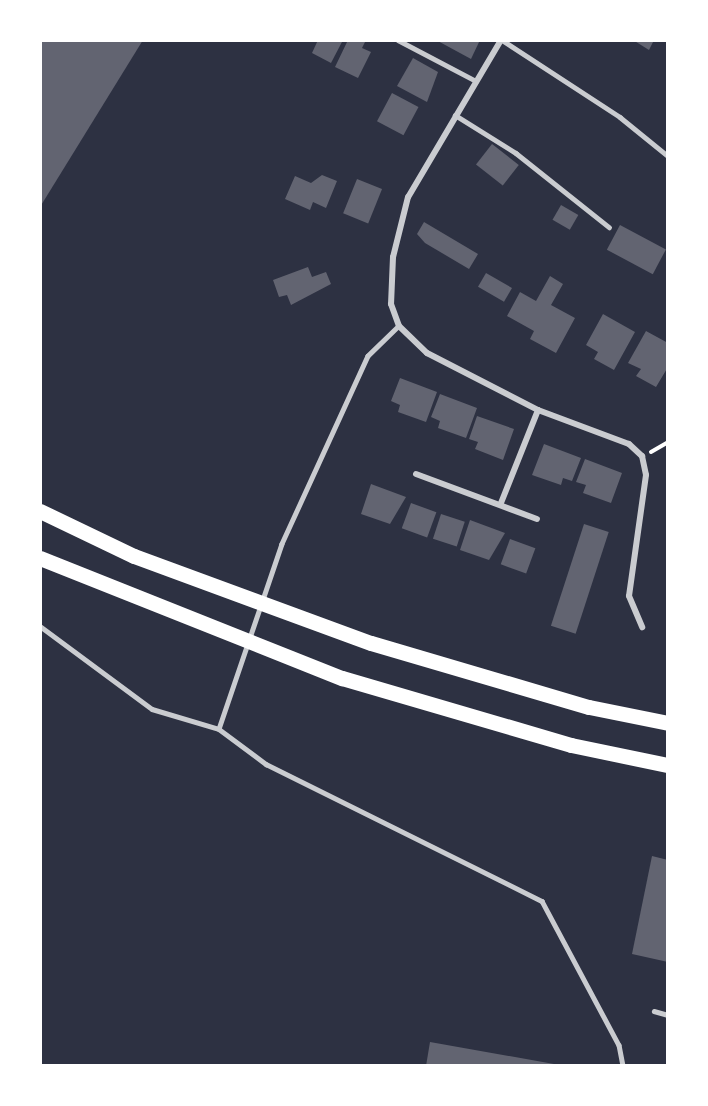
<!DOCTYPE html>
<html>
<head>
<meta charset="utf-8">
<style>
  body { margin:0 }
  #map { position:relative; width:708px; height:1106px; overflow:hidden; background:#2d3142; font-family:"Times New Roman",serif }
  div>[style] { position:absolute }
  .building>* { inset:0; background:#626471; transform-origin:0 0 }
  .path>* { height:4px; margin:-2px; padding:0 2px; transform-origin:2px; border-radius:2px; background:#fff }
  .service>* { height:4.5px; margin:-2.25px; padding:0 2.25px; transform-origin:2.25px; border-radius:2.25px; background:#caccd0 }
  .minor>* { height:6px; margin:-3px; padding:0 3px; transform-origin:3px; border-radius:3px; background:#caccd0 }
  .trunk>* { height:15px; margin:-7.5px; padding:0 7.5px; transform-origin:7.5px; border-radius:7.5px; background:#fff }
  span { translate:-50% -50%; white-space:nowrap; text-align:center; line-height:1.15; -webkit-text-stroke:4.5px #fff; paint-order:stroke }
  .frame { position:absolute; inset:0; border:42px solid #fff; pointer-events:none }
</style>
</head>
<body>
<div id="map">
  <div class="building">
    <div style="clip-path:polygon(40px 40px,143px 40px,40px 207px)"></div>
    <div style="clip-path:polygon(318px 40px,343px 40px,331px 63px,312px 53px)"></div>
    <div style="clip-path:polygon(348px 40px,366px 40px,362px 48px,371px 52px,358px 78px,335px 67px)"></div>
    <div style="clip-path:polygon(436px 40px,480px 40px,471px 59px)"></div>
    <div style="clip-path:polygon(633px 40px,654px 40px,649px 50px)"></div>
    <div style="clip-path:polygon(413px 58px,438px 72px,427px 102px,397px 86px)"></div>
    <div style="left:392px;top:93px;width:30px;height:32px;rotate:28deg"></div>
    <div style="left:492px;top:144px;width:34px;height:26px;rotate:38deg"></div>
    <div style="clip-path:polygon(322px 175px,337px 181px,326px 208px,313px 202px,310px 210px,285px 199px,295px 176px,311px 183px)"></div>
    <div style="left:357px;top:179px;width:27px;height:37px;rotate:22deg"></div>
    <div style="left:561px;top:205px;width:20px;height:17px;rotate:30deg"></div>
    <div style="clip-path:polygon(424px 222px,478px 254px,469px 269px,425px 243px,417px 234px)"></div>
    <div style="left:620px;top:225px;width:52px;height:28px;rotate:28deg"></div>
    <div style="clip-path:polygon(308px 267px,312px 277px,326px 272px,331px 284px,291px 305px,287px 295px,279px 297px,273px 280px)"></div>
    <div style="left:486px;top:273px;width:30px;height:16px;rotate:30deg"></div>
    <div style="clip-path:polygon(550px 276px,563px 284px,551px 305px,575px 318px,556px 353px,530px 339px,534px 331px,507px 316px,520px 292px,536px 301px)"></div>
    <div style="clip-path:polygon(603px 314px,635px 332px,614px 370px,594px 359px,598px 352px,586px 345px)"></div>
    <div style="clip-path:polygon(646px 331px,668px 343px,668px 367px,656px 387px,636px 376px,641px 369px,628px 363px)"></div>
    <div style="clip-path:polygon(400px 378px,437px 392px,426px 422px,398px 412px,400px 405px,391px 401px)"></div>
    <div style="clip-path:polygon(440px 394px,477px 408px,466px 438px,438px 428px,440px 421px,431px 417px)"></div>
    <div style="clip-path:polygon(477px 416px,514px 429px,503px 460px,475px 449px,478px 442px,469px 439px)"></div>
    <div style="clip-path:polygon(544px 444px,581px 458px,572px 481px,563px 478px,561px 485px,532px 475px)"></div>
    <div style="clip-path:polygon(585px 459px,622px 473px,611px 503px,583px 493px,586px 485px,576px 482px)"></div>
    <div style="clip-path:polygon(371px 484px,406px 497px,390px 524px,361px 514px)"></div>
    <div style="left:411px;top:503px;width:27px;height:27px;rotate:20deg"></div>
    <div style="left:441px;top:514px;width:25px;height:26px;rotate:18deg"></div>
    <div style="clip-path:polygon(470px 520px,505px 533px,489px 560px,460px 550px)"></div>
    <div style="left:584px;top:524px;width:26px;height:107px;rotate:18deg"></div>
    <div style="left:510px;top:539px;width:27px;height:27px;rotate:20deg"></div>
    <div style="clip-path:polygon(652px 856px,668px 860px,668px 962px,632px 954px)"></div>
    <div style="clip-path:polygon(430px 1042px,554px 1064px,553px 1066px,426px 1066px)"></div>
  </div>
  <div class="path">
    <div style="left:651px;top:452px;width:20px;rotate:-30deg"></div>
  </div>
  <div class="service">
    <div style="left:398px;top:40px;width:88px;rotate:27.7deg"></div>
    <div style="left:502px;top:40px;width:141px;rotate:33.1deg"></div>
    <div style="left:620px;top:117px;width:62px;rotate:39.1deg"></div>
    <div style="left:455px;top:115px;width:72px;rotate:31.9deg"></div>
    <div style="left:516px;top:153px;width:119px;rotate:38.5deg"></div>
    <div style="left:399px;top:326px;width:43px;rotate:135.9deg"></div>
    <div style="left:368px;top:356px;width:207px;rotate:114.6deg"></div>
    <div style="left:282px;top:544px;width:195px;rotate:108.8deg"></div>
    <div style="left:219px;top:729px;width:59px;rotate:36.7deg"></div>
    <div style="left:266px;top:764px;width:308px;rotate:26.4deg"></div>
    <div style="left:542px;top:901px;width:163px;rotate:61.9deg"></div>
    <div style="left:619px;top:1045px;width:21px;rotate:79deg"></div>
    <div style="left:40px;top:626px;width:139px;rotate:36.5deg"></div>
    <div style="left:152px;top:709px;width:70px;rotate:16.6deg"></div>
    <div style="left:654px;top:1011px;width:15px;rotate:16deg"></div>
  </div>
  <div class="minor">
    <div style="left:501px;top:40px;width:182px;rotate:120.6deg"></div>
    <div style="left:408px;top:197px;width:62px;rotate:104deg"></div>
    <div style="left:393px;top:257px;width:47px;rotate:92.4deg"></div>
    <div style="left:391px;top:304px;width:23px;rotate:70deg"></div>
    <div style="left:399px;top:326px;width:39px;rotate:44deg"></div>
    <div style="left:427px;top:353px;width:125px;rotate:27.2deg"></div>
    <div style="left:538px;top:410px;width:97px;rotate:20.5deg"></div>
    <div style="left:629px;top:444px;width:18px;rotate:43deg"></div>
    <div style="left:642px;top:456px;width:19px;rotate:78deg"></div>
    <div style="left:646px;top:475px;width:122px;rotate:98deg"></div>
    <div style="left:629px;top:596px;width:34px;rotate:67deg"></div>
    <div style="left:416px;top:474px;width:129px;rotate:20.4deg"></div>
    <div style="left:501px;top:503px;width:100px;rotate:-68.3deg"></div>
  </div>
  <div class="trunk">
    <div style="left:40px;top:511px;width:104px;rotate:25.6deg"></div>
    <div style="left:134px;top:556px;width:252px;rotate:20.2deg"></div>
    <div style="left:371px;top:643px;width:227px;rotate:16.4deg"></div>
    <div style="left:589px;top:707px;width:81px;rotate:11.4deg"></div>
    <div style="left:40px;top:558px;width:325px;rotate:21.7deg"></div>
    <div style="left:342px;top:678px;width:239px;rotate:16.3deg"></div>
    <div style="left:571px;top:745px;width:99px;rotate:11.7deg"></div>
  </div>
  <div class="frame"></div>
</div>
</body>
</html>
